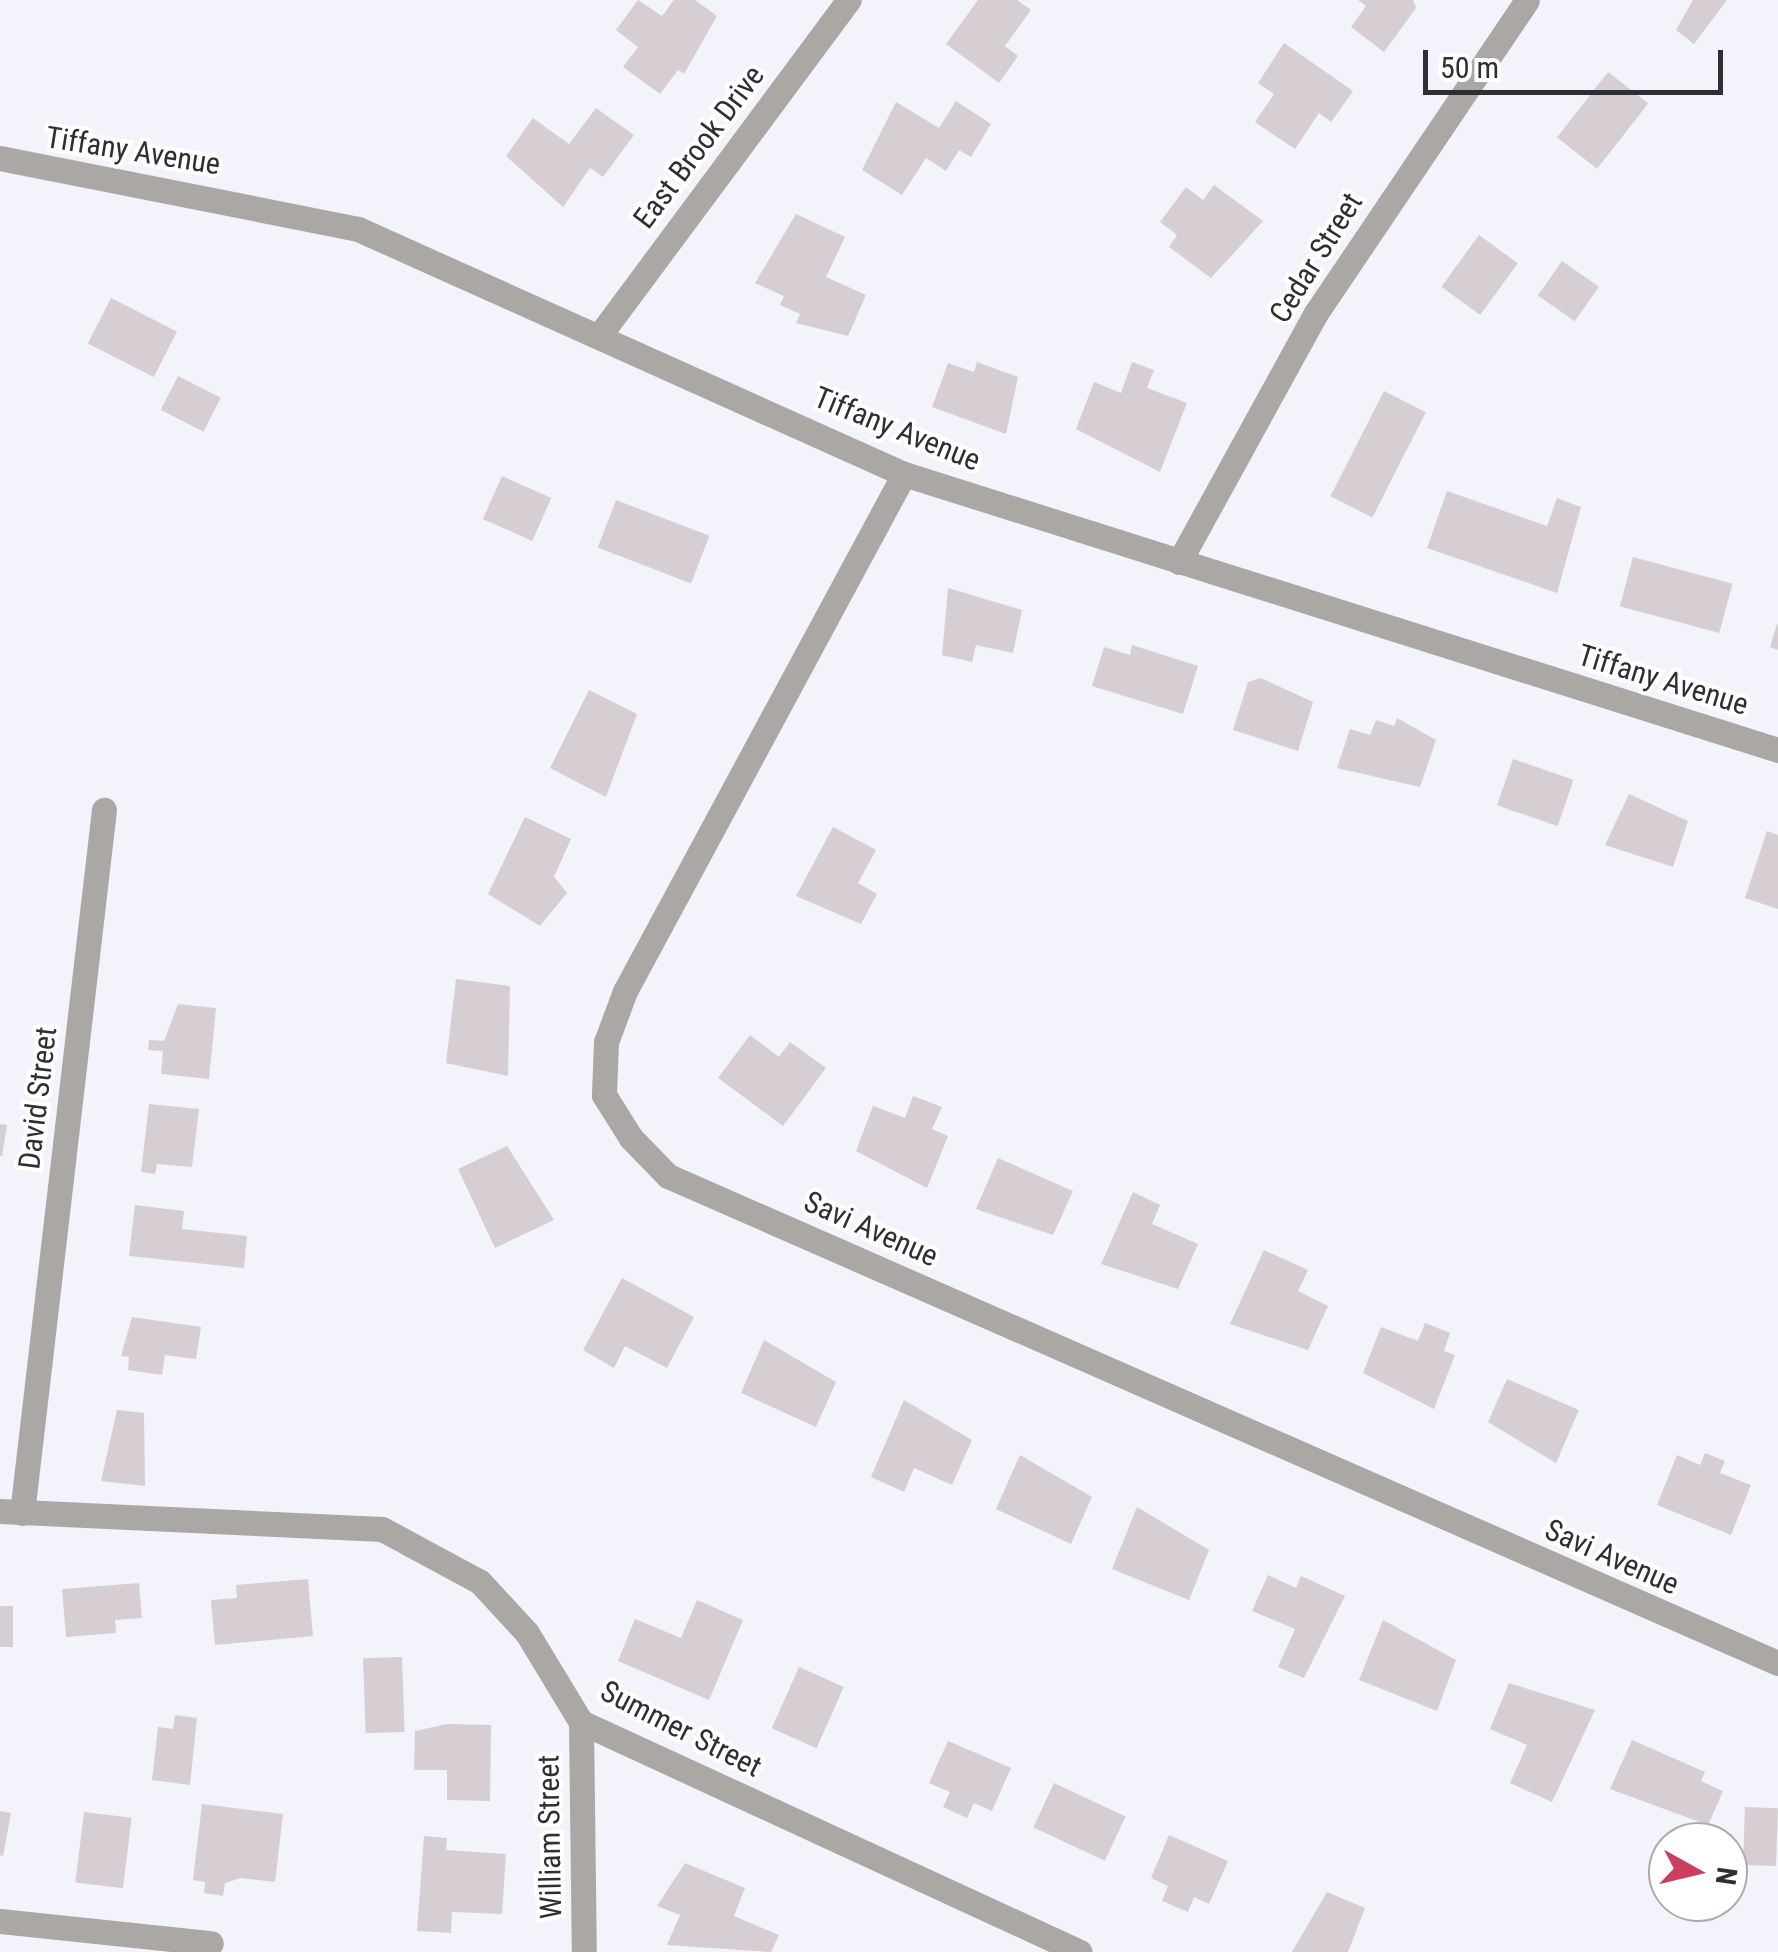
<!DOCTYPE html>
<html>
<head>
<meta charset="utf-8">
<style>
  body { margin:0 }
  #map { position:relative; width:1778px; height:1952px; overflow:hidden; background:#f2f3fb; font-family:"Roboto Condensed",sans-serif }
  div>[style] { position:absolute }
  .building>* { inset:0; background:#d6ced3; transform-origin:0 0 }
  .street>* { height:25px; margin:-12.5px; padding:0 12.5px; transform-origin:12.5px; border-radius:12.5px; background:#aaa7a5 }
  span { translate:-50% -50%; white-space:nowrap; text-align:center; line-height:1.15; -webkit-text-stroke:8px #fff; paint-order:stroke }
  .street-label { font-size:30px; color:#2e2f32 }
  .north { position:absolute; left:1648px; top:1822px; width:100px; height:100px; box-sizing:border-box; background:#fff; border:2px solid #abacad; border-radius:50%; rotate:98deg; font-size:28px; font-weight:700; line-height:40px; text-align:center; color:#2e2f32 }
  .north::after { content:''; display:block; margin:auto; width:35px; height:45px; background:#cd3d5c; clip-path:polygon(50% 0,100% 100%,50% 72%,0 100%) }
  .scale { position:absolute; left:1423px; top:50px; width:300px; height:45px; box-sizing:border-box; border:5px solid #2e2f32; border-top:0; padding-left:12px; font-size:30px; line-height:35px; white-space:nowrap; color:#2e2f32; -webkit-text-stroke:8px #fff; paint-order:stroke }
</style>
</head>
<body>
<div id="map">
  <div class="building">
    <div style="clip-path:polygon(638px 0,662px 16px,674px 0,695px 0,717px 16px,684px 74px,678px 70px,660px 94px,623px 67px,638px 47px,616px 30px)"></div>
    <div style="clip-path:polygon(978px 0,1017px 0,1031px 10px,1005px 46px,1018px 56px,999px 83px,946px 44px)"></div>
    <div style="clip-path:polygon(1358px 0,1413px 0,1416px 8px,1384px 52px,1351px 27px,1366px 6px)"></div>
    <div style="clip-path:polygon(1693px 0,1727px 0,1694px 44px,1676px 30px)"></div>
    <div style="clip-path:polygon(1284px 43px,1353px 91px,1331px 122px,1319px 113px,1295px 149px,1255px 122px,1274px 94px,1258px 83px)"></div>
    <div style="left:1608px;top:72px;width:51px;height:83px;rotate:38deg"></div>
    <div style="clip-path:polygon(956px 101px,991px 124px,971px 157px,959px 150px,946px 171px,926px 158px,902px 195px,862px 170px,896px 102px,939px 128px)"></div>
    <div style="clip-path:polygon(596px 108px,634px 135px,603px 177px,590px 168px,563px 207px,506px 156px,533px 118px,569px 144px)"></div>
    <div style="clip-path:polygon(1214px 185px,1263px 221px,1211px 278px,1169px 247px,1177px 235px,1160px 222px,1186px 187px,1203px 200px)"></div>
    <div style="clip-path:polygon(796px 214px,845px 237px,826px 277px,866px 295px,848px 336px,796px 323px,800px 314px,780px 305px,784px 296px,755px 283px)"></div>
    <div style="left:1479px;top:235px;width:48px;height:64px;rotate:36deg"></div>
    <div style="left:1562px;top:261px;width:45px;height:42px;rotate:35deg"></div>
    <div style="left:111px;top:298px;width:74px;height:51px;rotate:27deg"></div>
    <div style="clip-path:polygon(977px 362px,1018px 377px,1006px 434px,932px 407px,948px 363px,974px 372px)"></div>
    <div style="clip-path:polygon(1132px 362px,1154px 370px,1147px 388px,1187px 403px,1160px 472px,1076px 429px,1094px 382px,1121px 393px)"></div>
    <div style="left:178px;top:376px;width:48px;height:38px;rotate:27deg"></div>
    <div style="left:1384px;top:391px;width:47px;height:118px;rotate:27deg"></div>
    <div style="left:502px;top:476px;width:54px;height:47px;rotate:24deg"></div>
    <div style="clip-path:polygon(1447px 491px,1547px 526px,1557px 498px,1581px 507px,1557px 593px,1427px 548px)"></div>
    <div style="left:616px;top:500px;width:100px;height:51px;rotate:21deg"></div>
    <div style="left:1633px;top:557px;width:103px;height:51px;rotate:15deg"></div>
    <div style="clip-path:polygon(948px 588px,1022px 610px,1013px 653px,976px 645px,972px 662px,942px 655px)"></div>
    <div style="clip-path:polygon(1777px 624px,1778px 624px,1778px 650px,1770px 647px)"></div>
    <div style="clip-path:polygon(1132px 645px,1198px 666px,1183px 714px,1092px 686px,1104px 647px,1130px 655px)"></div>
    <div style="clip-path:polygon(1261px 678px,1313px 702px,1298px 751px,1233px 730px,1248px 682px)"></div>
    <div style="clip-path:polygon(589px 690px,637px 714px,606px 797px,550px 768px)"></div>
    <div style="clip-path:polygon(1397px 718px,1436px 740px,1420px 787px,1337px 768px,1350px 729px,1370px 735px,1376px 720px,1394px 726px)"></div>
    <div style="left:1513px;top:759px;width:64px;height:49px;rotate:19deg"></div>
    <div style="clip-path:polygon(1629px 794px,1688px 821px,1673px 867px,1605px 845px)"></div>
    <div style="clip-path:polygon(525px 817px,571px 839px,554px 877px,567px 893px,540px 926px,488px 894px)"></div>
    <div style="clip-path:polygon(833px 827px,876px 850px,858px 883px,877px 894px,861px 924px,796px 896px)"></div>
    <div style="clip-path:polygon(1767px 831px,1778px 835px,1778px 909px,1745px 898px)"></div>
    <div style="clip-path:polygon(456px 979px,510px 986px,508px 1076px,446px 1063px)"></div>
    <div style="clip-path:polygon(178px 1004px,216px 1008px,209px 1079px,161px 1074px,163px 1051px,148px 1050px,149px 1040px,164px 1041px)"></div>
    <div style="clip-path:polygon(750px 1035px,779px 1057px,790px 1042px,826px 1068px,783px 1126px,718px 1078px)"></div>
    <div style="clip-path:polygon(913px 1096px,942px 1107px,932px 1129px,948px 1136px,927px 1188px,856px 1151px,873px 1106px,905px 1118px)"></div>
    <div style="clip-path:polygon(149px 1104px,199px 1109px,192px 1167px,157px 1164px,155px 1174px,141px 1172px)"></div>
    <div style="clip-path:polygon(0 1124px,7px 1125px,2px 1156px,0 1156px)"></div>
    <div style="clip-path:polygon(507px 1146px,554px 1220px,495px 1248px,458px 1169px)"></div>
    <div style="clip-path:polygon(998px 1158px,1073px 1191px,1053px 1235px,976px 1209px)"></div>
    <div style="clip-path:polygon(1133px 1192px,1160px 1205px,1152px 1224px,1198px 1244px,1178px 1289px,1101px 1264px)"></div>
    <div style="clip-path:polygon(135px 1205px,184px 1211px,182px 1229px,247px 1236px,244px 1268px,129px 1256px)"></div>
    <div style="clip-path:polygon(1264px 1250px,1308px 1270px,1298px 1291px,1328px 1306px,1308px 1350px,1230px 1324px)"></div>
    <div style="clip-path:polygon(622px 1278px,694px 1317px,667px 1368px,625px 1346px,614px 1368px,583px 1350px)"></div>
    <div style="clip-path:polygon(132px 1317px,201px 1327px,196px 1359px,165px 1355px,162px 1375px,128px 1370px,129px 1357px,121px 1356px)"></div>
    <div style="clip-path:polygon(1425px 1323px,1450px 1333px,1444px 1351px,1455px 1355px,1434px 1409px,1363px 1373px,1381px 1327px,1418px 1341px)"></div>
    <div style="clip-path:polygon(764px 1340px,836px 1382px,816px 1427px,741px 1393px)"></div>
    <div style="clip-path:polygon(1507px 1379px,1579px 1410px,1556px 1463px,1488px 1422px)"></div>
    <div style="clip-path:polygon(904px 1400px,972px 1440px,952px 1485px,914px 1468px,904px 1492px,871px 1477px)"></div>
    <div style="clip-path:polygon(117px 1410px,144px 1413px,145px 1486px,101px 1481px)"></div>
    <div style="clip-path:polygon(1705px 1453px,1725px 1461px,1720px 1473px,1751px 1485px,1731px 1535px,1657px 1505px,1677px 1455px,1700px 1465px)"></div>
    <div style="clip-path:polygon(1020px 1455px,1092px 1497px,1071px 1544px,996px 1509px)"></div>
    <div style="clip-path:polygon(1137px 1507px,1209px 1550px,1189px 1600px,1112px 1569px)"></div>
    <div style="clip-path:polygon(1268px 1575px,1296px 1588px,1301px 1576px,1345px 1596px,1304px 1678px,1278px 1667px,1295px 1629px,1252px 1611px)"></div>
    <div style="clip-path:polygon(308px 1579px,313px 1636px,215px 1645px,211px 1600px,237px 1598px,236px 1585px)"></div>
    <div style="clip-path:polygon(139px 1583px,142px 1618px,115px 1620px,116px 1633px,66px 1637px,62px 1589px)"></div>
    <div style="clip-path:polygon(697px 1600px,743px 1620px,709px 1700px,618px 1661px,635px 1619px,681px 1638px)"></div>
    <div style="left:0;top:1606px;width:13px;height:41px"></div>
    <div style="clip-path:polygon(1383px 1620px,1456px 1660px,1437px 1711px,1359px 1680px)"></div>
    <div style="left:402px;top:1657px;width:75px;height:39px;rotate:88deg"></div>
    <div style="left:799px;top:1667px;width:49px;height:67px;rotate:24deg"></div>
    <div style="clip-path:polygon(1509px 1683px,1595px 1710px,1552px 1802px,1510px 1783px,1527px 1745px,1490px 1729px)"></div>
    <div style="clip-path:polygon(175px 1715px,197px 1718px,190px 1785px,152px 1780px,158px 1727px,173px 1729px)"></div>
    <div style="clip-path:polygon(447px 1724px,491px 1725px,490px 1801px,447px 1800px,447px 1770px,414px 1770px,415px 1731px)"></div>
    <div style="clip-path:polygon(1632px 1740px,1705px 1772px,1701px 1781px,1723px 1791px,1708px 1825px,1610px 1789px)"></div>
    <div style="clip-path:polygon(948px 1741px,1011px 1768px,992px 1811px,974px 1803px,967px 1818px,943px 1807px,950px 1792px,929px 1783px)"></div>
    <div style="left:1054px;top:1783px;width:79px;height:49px;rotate:25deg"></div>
    <div style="clip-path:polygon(202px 1804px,283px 1814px,275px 1882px,241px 1878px,225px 1883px,223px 1896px,204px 1893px,205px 1882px,193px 1880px)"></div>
    <div style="left:1745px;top:1807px;width:33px;height:58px;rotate:2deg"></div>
    <div style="clip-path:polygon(0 1811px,11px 1813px,3px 1856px,0 1855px)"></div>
    <div style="left:84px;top:1812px;width:48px;height:71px;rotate:7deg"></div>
    <div style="clip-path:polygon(1169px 1835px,1228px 1861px,1209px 1904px,1194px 1897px,1188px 1912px,1162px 1901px,1168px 1886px,1151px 1878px)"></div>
    <div style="clip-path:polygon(424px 1836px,447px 1838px,446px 1850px,506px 1854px,502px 1914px,452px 1912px,451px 1933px,417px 1931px)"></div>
    <div style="clip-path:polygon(685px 1863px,745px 1888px,734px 1916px,779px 1935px,771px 1952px,667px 1945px,680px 1915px,657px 1906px)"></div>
    <div style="clip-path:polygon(1327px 1892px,1365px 1908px,1348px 1952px,1292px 1952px)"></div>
  </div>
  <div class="street">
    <div style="left:0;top:158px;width:365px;rotate:11.2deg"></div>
    <div style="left:358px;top:229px;width:598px;rotate:24.17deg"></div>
    <div style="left:904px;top:474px;width:917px;rotate:17.53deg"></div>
    <div style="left:602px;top:332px;width:414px;rotate:-53.4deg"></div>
    <div style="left:904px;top:474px;width:587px;rotate:118.35deg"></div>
    <div style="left:625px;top:991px;width:54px;rotate:110.4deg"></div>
    <div style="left:606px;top:1042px;width:53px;rotate:92.2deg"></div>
    <div style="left:604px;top:1095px;width:51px;rotate:57.9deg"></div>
    <div style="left:631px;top:1138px;width:53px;rotate:45.8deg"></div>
    <div style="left:668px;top:1176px;width:1212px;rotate:23.69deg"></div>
    <div style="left:1179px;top:562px;width:284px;rotate:-61.2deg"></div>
    <div style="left:1316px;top:313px;width:377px;rotate:-56deg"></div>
    <div style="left:0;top:1511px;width:382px;rotate:2.7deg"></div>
    <div style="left:382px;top:1529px;width:111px;rotate:28.4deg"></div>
    <div style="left:480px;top:1582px;width:69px;rotate:47.3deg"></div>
    <div style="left:527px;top:1633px;width:104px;rotate:58.8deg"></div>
    <div style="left:581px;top:1722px;width:549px;rotate:24.75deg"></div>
    <div style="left:22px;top:1513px;width:708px;rotate:-83.35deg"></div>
    <div style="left:581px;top:1722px;width:230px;rotate:89.3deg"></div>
    <div style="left:0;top:1921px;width:212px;rotate:6deg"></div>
  </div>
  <div class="street-label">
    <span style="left:699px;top:147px;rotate:-53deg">East Brook Drive</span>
    <span style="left:133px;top:151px;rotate:9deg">Tiffany Avenue</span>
    <span style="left:1316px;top:258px;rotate:-58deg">Cedar Street</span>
    <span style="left:897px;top:429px;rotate:22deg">Tiffany Avenue</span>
    <span style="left:1663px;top:680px;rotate:17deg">Tiffany Avenue</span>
    <span style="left:38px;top:1098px;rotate:-83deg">David Street</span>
    <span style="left:871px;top:1229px;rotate:24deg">Savi Avenue</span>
    <span style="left:1612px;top:1557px;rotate:24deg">Savi Avenue</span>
    <span style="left:681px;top:1729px;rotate:27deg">Summer Street</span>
    <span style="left:550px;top:1837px;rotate:-91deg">William Street</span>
  </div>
  <div class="north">N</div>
  <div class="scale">50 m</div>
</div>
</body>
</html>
